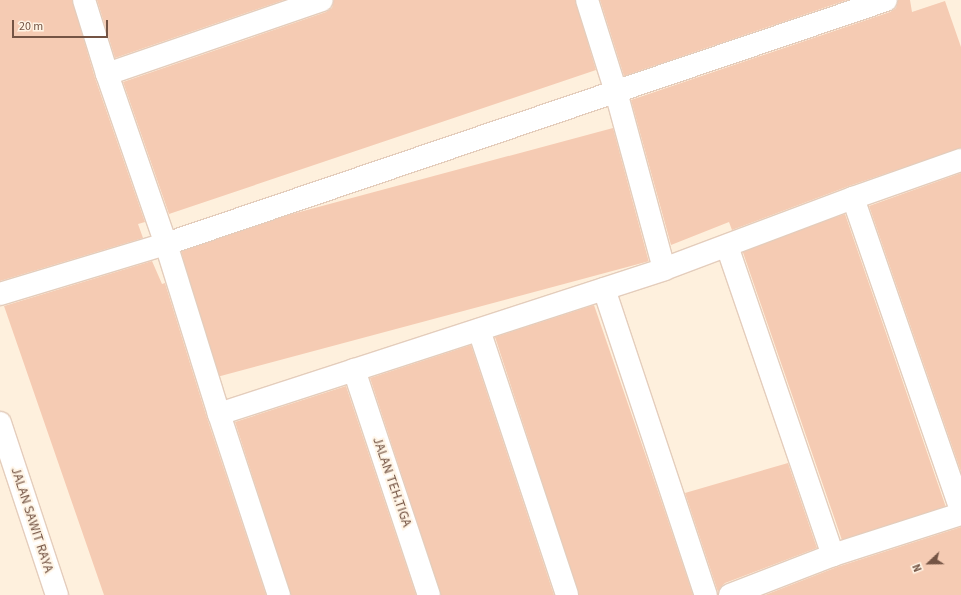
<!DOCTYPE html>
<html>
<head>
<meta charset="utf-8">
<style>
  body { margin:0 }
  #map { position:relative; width:961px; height:595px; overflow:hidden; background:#fef0dd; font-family:"Source Sans 3",sans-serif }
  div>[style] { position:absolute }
  .building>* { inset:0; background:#f5cbb3; transform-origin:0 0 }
  .roads { filter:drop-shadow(1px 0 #e4cdbc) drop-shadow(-1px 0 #e4cdbc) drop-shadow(0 1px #e4cdbc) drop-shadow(0 -1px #e4cdbc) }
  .street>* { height:22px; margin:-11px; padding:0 11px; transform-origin:11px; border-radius:11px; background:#fff }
  .secondary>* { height:22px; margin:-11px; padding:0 11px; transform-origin:11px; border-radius:11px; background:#fff }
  span { translate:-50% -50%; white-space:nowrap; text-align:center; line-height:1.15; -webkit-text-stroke:4px #fff4e5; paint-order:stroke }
  .street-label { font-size:14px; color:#745444 }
  .north { position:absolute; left:909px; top:543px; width:40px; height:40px; -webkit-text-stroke:3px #fff4e5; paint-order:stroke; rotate:248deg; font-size:11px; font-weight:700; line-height:16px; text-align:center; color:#745444 }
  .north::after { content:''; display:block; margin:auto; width:14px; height:18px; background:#745444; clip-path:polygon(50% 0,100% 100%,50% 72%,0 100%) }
  .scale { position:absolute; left:12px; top:20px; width:96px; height:18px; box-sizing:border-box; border:2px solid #745444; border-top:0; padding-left:5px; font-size:12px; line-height:14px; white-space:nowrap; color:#745444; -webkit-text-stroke:3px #fff4e5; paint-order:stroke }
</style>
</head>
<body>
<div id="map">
  <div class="building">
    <div style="clip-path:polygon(0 0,72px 0,95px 78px,145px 222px,138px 224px,143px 238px,0 281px)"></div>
    <div style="clip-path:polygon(97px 0,284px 0,115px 58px)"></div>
    <div style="clip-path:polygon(334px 0,575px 0,596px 70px,169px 214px,123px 82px,326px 12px,332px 8px)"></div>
    <div style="clip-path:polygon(600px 0,847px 0,624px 76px)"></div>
    <div style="clip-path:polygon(898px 0,910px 0,912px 12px,945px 1px,961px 47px,961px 148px,849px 186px,732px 230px,729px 222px,671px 245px,631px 100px,890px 12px,896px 8px)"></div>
    <div style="left:613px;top:128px;width:138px;height:449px;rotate:75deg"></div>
    <div style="clip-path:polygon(961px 173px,961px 472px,869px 206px)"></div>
    <div style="left:845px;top:214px;width:309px;height:109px;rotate:71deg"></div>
    <div style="clip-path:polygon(152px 261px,162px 284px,165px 283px,207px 418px,266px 595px,104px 595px,4px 306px)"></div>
    <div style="clip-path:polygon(594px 305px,661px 500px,693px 595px,579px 595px,495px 337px)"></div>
    <div style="clip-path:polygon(471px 345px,554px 595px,441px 595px,370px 378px)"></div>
    <div style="clip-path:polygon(346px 386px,416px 595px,291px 595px,235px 422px)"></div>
    <div style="clip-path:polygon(788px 463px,817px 548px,725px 583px,721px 587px,718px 592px,685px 493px)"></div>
    <div style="clip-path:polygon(961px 527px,961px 595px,765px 595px,837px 567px)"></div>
  </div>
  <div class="roads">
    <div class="street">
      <div style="left:84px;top:0;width:77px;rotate:72.7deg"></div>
      <div style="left:107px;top:74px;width:180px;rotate:70.9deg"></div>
      <div style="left:166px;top:244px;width:178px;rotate:72.7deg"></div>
      <div style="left:219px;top:414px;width:191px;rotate:71.7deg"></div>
      <div style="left:587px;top:0;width:96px;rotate:72.5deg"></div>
      <div style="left:616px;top:92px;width:183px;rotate:74.8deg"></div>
      <div style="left:107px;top:74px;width:227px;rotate:-19deg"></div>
      <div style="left:853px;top:198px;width:330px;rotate:70.9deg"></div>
      <div style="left:727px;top:246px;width:327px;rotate:71.1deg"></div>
      <div style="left:604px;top:289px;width:323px;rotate:71.6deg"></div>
      <div style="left:0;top:294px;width:173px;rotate:-16.8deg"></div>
      <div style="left:166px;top:244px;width:760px;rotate:-18.72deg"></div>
      <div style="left:479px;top:330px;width:279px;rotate:71.6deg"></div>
      <div style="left:354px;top:370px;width:237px;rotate:71.6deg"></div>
      <div style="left:219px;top:414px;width:468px;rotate:-18deg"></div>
      <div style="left:664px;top:269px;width:202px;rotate:-20.6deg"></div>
      <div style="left:853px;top:198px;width:114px;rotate:-19.4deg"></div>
      <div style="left:730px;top:595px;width:110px;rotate:-21.2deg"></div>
      <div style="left:833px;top:555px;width:134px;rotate:-17.8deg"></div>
    </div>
    <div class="secondary">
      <div style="left:0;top:423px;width:181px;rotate:71.7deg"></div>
    </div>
  </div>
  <div class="street-label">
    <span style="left:392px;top:482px;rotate:71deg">JALAN TEH.TIGA</span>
    <span style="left:32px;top:520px;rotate:72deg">JALAN SAWIT RAYA</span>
  </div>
  <div class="north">N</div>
  <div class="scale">20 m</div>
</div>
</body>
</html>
